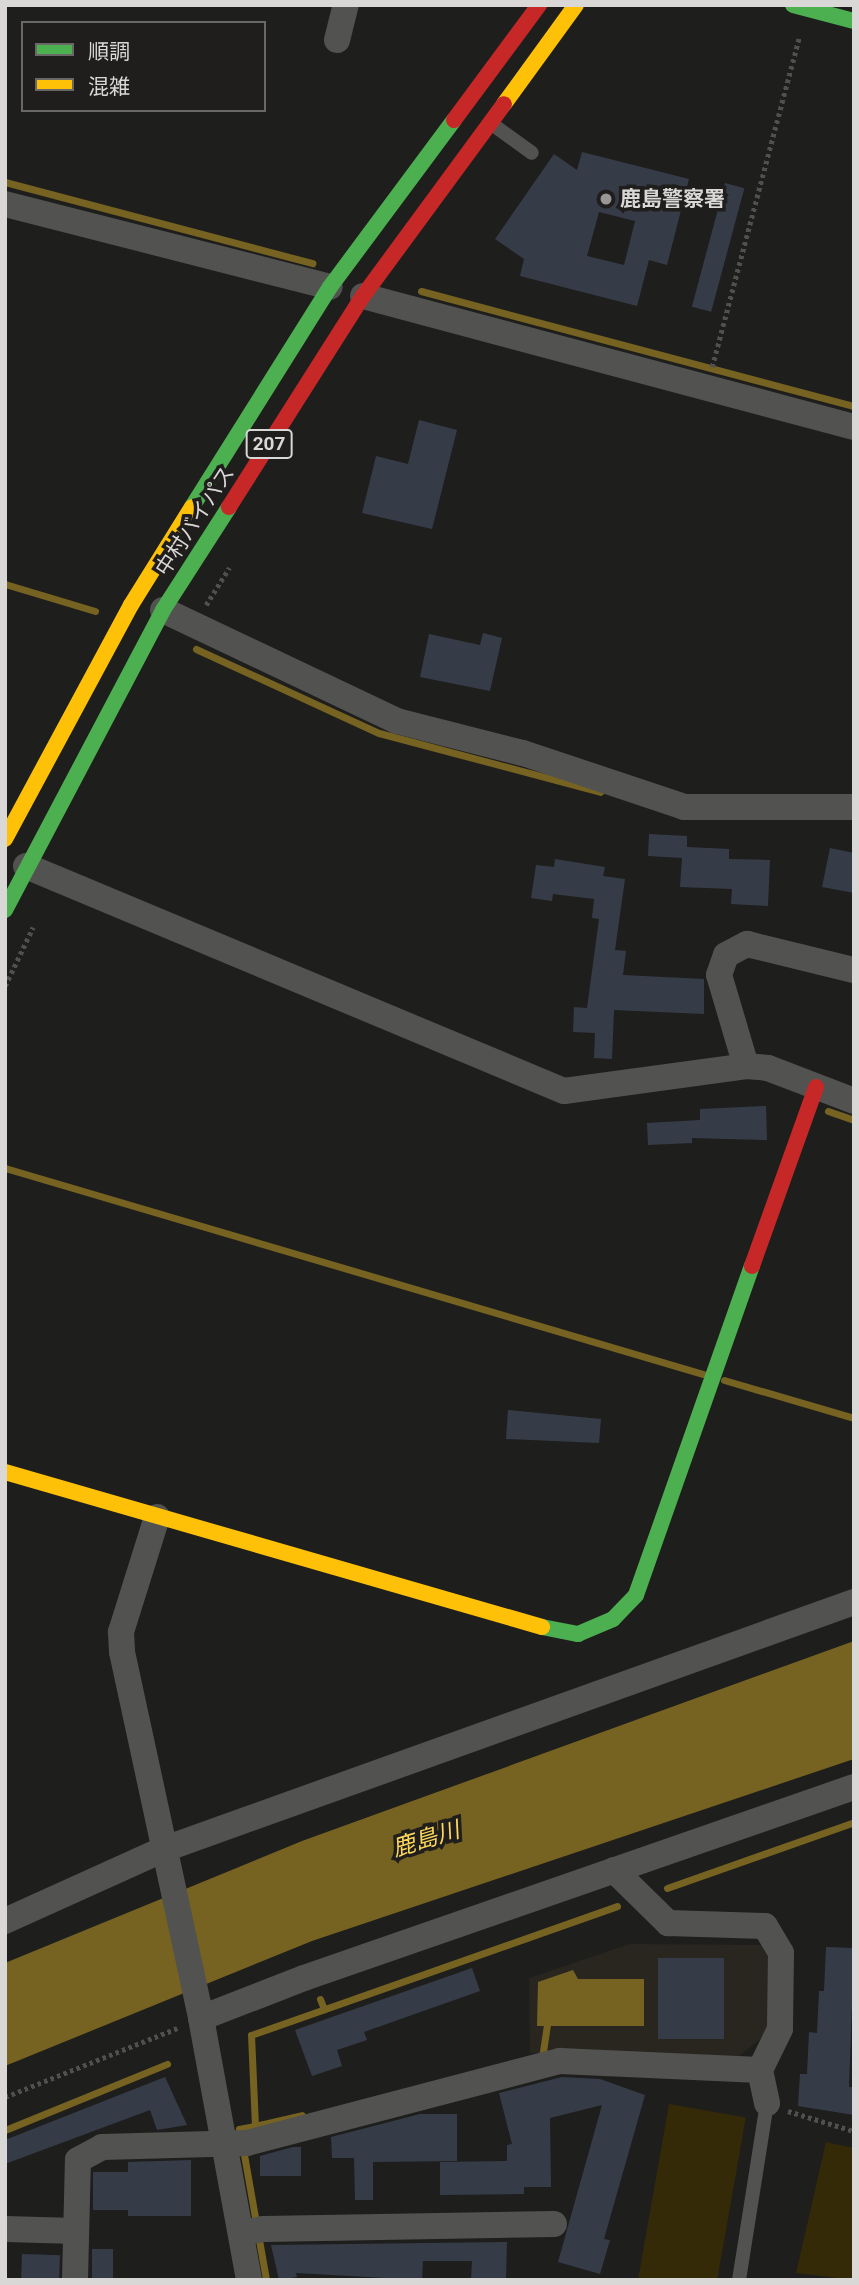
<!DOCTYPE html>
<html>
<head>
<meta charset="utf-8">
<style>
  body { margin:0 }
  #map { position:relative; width:859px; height:2285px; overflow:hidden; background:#1e1e1d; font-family:Roboto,"Noto Sans JP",sans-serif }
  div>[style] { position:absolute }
  .built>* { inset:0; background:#28261f }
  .green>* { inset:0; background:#342a08; transform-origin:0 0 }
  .water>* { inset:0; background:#766321 }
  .stream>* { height:7px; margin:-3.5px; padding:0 3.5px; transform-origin:3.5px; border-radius:3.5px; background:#766321 }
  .building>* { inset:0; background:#363c47; transform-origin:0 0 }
  .path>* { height:4.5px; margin-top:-2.25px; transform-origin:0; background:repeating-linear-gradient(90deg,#505050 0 3.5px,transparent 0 7px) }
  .lane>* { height:14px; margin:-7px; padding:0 7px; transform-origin:7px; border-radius:7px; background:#525251 }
  .street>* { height:26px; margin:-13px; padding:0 13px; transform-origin:13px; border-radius:13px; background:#525251 }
  .fast>* { height:16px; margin:-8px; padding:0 8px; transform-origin:8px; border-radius:8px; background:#4caf50 }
  .slow>* { height:16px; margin:-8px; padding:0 8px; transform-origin:8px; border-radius:8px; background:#ffc107 }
  .jam>* { height:16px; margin:-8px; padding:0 8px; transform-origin:8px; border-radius:8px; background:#c62828 }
  .dots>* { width:19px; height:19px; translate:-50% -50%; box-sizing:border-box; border:4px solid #1f1e1c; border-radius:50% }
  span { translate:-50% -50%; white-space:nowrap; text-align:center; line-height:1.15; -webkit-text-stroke:7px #1f1e1c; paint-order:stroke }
  .shield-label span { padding:2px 5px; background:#1f1e1c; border:2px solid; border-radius:5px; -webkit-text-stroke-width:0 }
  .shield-label { font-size:19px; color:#d9d8d7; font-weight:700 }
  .poi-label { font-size:21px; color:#d9d8d7; font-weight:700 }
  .left { translate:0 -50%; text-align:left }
  .street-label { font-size:21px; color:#d9d8d7 }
  .water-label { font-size:23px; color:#fed85b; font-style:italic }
  .frame { position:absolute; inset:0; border:7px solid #d9d8d7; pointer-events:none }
  .legend { position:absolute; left:21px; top:21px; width:245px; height:91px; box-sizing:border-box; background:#1f1e1c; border:2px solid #696867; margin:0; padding:9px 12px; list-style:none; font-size:21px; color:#d9d8d7 }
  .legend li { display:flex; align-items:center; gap:14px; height:35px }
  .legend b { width:35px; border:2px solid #696867 }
</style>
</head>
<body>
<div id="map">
  <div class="built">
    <div style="clip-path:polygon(630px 1944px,762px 1945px,773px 1959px,773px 2028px,737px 2058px,530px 2053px,529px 1978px)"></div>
  </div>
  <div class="green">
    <div style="left:669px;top:2104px;width:78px;height:179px;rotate:10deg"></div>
    <div style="clip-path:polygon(826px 2142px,854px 2148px,854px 2280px,796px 2273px)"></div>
  </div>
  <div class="water">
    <div style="clip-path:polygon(854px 1641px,854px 1759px,312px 1941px,5px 2066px,5px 1963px,302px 1841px)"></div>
    <div style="clip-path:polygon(573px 1970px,578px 1979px,644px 1979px,644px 2026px,537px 2026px,538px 1982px)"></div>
  </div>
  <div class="stream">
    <div style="left:5px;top:182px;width:318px;rotate:14.8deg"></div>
    <div style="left:421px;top:291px;width:448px;rotate:14.9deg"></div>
    <div style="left:5px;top:584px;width:94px;rotate:16.7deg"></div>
    <div style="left:196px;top:649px;width:201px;rotate:24.7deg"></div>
    <div style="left:379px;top:733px;width:229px;rotate:14.9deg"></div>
    <div style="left:828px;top:1111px;width:28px;rotate:19deg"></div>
    <div style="left:5px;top:1168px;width:728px;rotate:16.44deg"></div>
    <div style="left:724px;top:1380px;width:135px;rotate:16.3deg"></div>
    <div style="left:667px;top:1888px;width:198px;rotate:-19.4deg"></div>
    <div style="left:320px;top:1999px;width:11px;rotate:68deg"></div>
    <div style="left:542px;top:2058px;width:40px;rotate:-81.5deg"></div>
    <div style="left:255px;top:2126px;width:48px;rotate:-13.2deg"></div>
    <div style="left:5px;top:2130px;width:175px;rotate:-22.2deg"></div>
    <div style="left:241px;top:2137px;width:8px;rotate:-104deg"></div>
    <div style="left:239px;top:2129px;width:16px;rotate:-11deg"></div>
    <div style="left:255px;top:2126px;width:91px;rotate:-92.5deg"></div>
    <div style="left:251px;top:2035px;width:388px;rotate:-19.4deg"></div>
    <div style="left:243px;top:2149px;width:133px;rotate:80deg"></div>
  </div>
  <div class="building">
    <div style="clip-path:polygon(evenodd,582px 152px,689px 179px,667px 265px,649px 260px,637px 306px,520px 276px,524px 259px,495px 239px,554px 154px,577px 170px,582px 152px,599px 212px,635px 221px,624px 265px,587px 256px,599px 212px)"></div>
    <div style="left:725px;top:183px;width:20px;height:128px;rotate:15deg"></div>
    <div style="clip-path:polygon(419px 420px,457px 430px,432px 529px,362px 513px,376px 456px,408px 464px)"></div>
    <div style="clip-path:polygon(483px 633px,502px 638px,490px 691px,420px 677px,429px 634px,480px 645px)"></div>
    <div style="clip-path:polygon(649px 834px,687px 836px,687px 847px,729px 849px,729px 859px,770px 860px,768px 906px,731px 904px,732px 889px,680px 887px,682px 858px,648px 856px)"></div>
    <div style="clip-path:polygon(830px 848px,854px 853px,854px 893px,822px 887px)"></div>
    <div style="clip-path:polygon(555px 859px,605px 867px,603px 876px,625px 879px,615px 950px,626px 951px,623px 975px,704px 979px,704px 1014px,614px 1010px,612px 1059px,594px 1058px,595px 1033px,573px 1032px,574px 1007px,587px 1008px,599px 919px,592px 918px,594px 899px,553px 894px,552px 901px,531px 898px,536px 865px,554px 867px)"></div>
    <div style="clip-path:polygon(766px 1106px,767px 1140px,692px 1138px,692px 1143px,648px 1145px,647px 1123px,700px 1120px,700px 1109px)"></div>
    <div style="clip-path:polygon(508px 1410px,601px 1419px,599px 1443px,506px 1439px)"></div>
    <div style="clip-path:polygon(826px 1947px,854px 1948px,849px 2087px,854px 2087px,854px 2115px,798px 2106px,800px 2074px,807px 2074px,809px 2032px,817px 2033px,819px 1991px,824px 1991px)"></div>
    <div style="left:658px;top:1958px;width:66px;height:81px"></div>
    <div style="clip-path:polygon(472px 1968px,480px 1991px,364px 2032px,367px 2040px,337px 2050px,342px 2066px,312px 2076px,295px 2030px)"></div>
    <div style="clip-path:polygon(165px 2077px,187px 2125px,157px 2130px,150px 2110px,5px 2164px,5px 2140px)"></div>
    <div style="clip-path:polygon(562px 2077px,600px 2079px,645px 2095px,604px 2239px,610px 2240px,600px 2274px,558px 2262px,602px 2105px,550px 2118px,551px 2187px,524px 2187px,524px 2194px,440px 2195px,440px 2162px,507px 2161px,507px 2145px,512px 2144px,499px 2093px)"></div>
    <div style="clip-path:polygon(420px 2114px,457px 2114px,457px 2161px,373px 2162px,373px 2200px,355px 2200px,354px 2158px,332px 2158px,331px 2137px)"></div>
    <div style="clip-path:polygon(293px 2147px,301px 2147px,301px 2176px,260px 2176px,260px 2156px)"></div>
    <div style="clip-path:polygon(191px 2160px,191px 2216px,128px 2216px,128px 2210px,93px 2210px,93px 2172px,128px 2172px,128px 2162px)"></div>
    <div style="clip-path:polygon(507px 2242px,506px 2280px,471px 2280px,472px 2261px,423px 2261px,422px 2280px,296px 2273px,297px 2277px,279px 2280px,271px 2245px)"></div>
    <div style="left:92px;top:2249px;width:21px;height:31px"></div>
    <div style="left:22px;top:2254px;width:38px;height:26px;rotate:2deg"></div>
  </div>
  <div class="path">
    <div style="left:712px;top:367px;width:341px;rotate:-75.2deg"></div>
    <div style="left:206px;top:605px;width:44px;rotate:-58.1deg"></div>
    <div style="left:5px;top:986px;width:65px;rotate:-64.6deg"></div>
    <div style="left:5px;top:2097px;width:188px;rotate:-21.8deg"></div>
    <div style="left:788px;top:2111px;width:69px;rotate:16.9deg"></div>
  </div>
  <div class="lane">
    <div style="left:492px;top:124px;width:49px;rotate:35.9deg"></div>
    <div style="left:739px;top:2280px;width:179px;rotate:-81deg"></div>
  </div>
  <div class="street">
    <div style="left:337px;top:40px;width:36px;rotate:-76deg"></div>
    <div style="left:5px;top:204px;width:335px;rotate:14.3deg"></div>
    <div style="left:363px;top:296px;width:508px;rotate:14.94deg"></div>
    <div style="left:163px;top:610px;width:259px;rotate:25.4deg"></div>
    <div style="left:397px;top:721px;width:130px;rotate:14.3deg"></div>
    <div style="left:523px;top:753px;width:170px;rotate:18.5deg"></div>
    <div style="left:684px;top:807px;width:170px"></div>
    <div style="left:26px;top:866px;width:583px;rotate:22.7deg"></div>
    <div style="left:564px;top:1091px;width:184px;rotate:-7.8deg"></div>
    <div style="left:746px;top:1066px;width:22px;rotate:5deg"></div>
    <div style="left:768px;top:1068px;width:92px;rotate:21deg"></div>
    <div style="left:746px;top:1066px;width:95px;rotate:-106.5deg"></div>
    <div style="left:719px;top:975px;width:21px;rotate:-71deg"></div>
    <div style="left:726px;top:955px;width:24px;rotate:-28deg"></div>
    <div style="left:747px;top:944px;width:110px;rotate:13.7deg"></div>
    <div style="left:157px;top:1517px;width:121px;rotate:107.4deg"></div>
    <div style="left:121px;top:1632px;width:20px;rotate:87deg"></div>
    <div style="left:122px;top:1652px;width:374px;rotate:77.8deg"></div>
    <div style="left:201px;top:2018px;width:266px;rotate:79.6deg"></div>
    <div style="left:614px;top:1870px;width:76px;rotate:44.5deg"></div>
    <div style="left:668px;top:1923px;width:97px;rotate:1.8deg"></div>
    <div style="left:765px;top:1926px;width:31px;rotate:59deg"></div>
    <div style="left:781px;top:1953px;width:76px;rotate:90.8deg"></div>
    <div style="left:780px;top:2029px;width:46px;rotate:116deg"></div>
    <div style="left:760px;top:2070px;width:34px;rotate:78deg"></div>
    <div style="left:5px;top:1921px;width:172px;rotate:-24.3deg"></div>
    <div style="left:162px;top:1850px;width:735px;rotate:-19.72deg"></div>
    <div style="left:201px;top:2018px;width:110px;rotate:-21.2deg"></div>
    <div style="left:304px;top:1978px;width:582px;rotate:-19.15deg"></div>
    <div style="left:5px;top:2229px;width:71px;rotate:1.6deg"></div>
    <div style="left:241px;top:2233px;width:23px;rotate:-10deg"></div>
    <div style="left:264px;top:2229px;width:290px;rotate:-1deg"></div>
    <div style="left:75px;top:2280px;width:120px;rotate:-88.6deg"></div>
    <div style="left:78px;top:2160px;width:27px;rotate:-28deg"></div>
    <div style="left:102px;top:2147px;width:145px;rotate:-1.6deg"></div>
    <div style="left:247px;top:2143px;width:324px;rotate:-14.7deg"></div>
    <div style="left:560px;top:2061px;width:200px;rotate:2.6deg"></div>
  </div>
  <div class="fast">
    <div style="left:793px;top:5px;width:63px;rotate:14.7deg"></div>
    <div style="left:192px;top:507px;width:260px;rotate:-57.9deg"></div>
    <div style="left:330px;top:287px;width:208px;rotate:-53.4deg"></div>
    <div style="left:5px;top:910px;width:339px;rotate:-62.2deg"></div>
    <div style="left:163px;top:610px;width:122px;rotate:-57.3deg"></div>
    <div style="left:542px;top:1627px;width:37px;rotate:11deg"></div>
    <div style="left:578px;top:1634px;width:38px;rotate:-23deg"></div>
    <div style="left:613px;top:1619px;width:33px;rotate:-46deg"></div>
    <div style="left:636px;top:1595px;width:349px;rotate:-70.6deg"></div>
  </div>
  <div class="slow">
    <div style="left:504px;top:104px;width:122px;rotate:-54deg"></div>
    <div style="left:5px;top:839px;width:266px;rotate:-61.7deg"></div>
    <div style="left:131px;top:605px;width:115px;rotate:-58.1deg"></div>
    <div style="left:5px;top:1472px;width:559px;rotate:16.1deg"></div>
  </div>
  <div class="jam">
    <div style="left:454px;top:120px;width:143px;rotate:-53.5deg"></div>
    <div style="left:229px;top:507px;width:250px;rotate:-57.6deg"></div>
    <div style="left:363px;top:296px;width:238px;rotate:-53.7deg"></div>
    <div style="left:752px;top:1266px;width:190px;rotate:-70.3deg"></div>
  </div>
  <div class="dots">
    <div style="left:606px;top:199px;background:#989796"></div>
  </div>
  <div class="shield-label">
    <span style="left:269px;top:444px">207</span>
  </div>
  <div class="poi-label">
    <span class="left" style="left:620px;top:199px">鹿島警察署</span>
  </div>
  <div class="street-label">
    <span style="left:195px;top:521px;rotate:-57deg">中村バイパス</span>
  </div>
  <div class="water-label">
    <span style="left:426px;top:1840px;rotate:-17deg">鹿島川</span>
  </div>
  <div class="frame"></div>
  <ul class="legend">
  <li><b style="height:9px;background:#4caf50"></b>順調</li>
  <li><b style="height:9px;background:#ffc107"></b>混雑</li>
  </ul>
</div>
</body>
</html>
